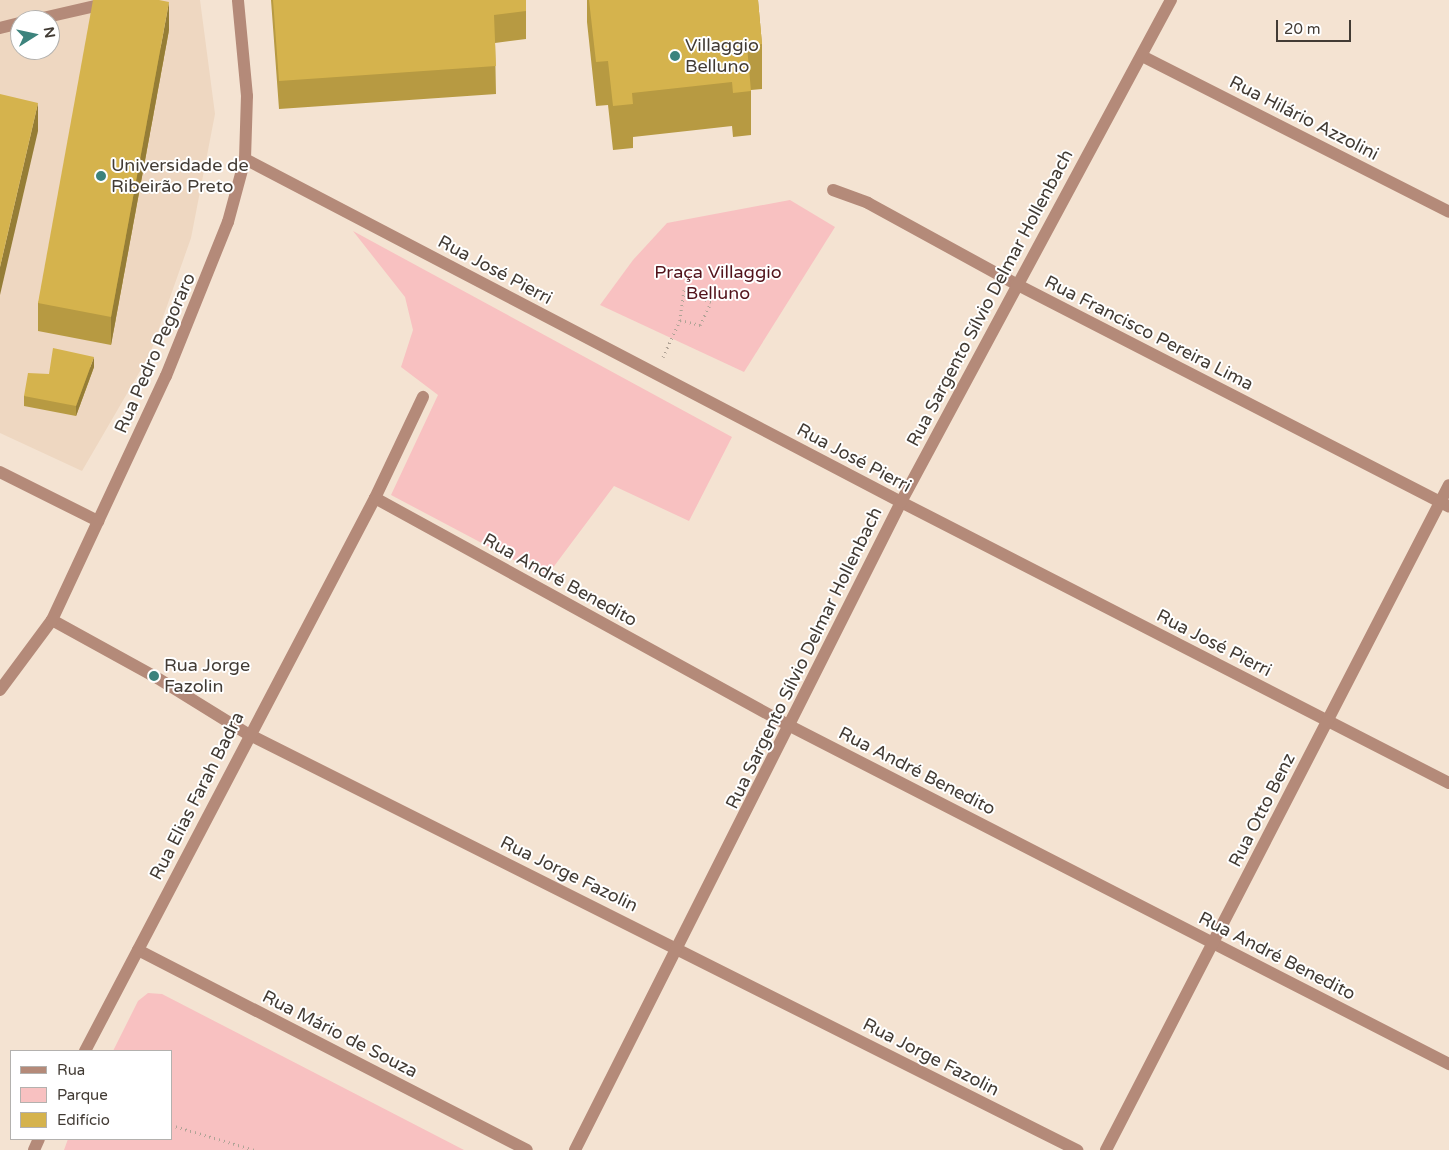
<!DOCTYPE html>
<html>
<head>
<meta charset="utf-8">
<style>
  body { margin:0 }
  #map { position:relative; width:1449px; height:1150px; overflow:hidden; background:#f4e3d2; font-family:"Varela Round",sans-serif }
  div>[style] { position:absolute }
  .built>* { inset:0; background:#eed7c1 }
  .green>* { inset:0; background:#f8c1c1 }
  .path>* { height:3px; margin-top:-1.5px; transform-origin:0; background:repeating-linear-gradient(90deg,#b0a396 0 1px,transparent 0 5px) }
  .minor>* { height:12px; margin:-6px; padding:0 6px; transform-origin:6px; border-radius:6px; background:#b48a79 }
  .wall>* { inset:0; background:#b79a42 }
  .shaded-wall>* { inset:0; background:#957d36 }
  .building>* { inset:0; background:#d5b34d }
  .dots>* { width:14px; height:14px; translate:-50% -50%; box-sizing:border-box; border:2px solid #fff; border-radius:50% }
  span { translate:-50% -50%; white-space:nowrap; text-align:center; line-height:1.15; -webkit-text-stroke:4px #fff; paint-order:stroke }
  .poi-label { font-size:18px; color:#423b34 }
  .left { translate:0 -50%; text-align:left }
  .street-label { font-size:18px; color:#423b34 }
  .park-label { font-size:18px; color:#52131b }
  .legend { position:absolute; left:10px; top:1050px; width:162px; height:90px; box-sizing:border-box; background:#fff; border:1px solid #b3b1ae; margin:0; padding:6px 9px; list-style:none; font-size:15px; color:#423b34 }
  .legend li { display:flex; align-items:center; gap:10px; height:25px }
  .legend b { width:25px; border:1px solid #b3b1ae }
  .north { position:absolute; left:10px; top:10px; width:50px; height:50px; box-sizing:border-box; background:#fff; border:1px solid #b3b1ae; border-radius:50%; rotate:80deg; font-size:14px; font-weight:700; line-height:20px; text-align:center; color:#423b34 }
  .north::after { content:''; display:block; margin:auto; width:18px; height:22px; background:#3c837d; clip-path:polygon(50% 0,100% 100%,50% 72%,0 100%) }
  .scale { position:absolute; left:1276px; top:20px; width:75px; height:22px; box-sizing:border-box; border:2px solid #423b34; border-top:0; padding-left:6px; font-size:15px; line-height:18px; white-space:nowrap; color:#423b34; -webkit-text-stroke:4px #fff; paint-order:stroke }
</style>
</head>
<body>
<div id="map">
  <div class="built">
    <div style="clip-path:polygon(evenodd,0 0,200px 0,215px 114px,191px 238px,150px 354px,82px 471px,0 433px,0 0,20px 20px,50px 20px,50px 50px,20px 50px,20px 20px)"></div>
  </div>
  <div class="green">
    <div style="clip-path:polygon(790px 200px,835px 227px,744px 372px,600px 305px,633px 260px,667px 223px)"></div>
    <div style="clip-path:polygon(353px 231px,732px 437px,689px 521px,614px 486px,546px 577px,391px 495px,438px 395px,401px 367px,413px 330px,405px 297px)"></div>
    <div style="clip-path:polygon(148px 993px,162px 994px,464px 1150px,64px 1150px,68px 1139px,171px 1139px,171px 1051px,113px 1051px,138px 1001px)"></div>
  </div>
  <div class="path">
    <div style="left:663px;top:357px;width:41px;rotate:-65.3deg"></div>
    <div style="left:680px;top:320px;width:21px;rotate:14deg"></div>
    <div style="left:700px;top:325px;width:25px;rotate:-64deg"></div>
    <div style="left:711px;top:302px;width:30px;rotate:-156deg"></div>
    <div style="left:684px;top:290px;width:30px;rotate:98deg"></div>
    <div style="left:171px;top:1125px;width:88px;rotate:16.6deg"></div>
  </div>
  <div class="minor">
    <div style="left:34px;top:20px;width:89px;rotate:-12.9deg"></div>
    <div style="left:0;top:28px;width:21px;rotate:-14deg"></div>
    <div style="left:1142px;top:56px;width:344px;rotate:26.9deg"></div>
    <div style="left:245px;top:159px;width:740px;rotate:27.6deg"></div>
    <div style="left:901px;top:502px;width:616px;rotate:27.15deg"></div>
    <div style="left:833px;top:190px;width:37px;rotate:20deg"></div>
    <div style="left:868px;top:203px;width:169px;rotate:28.7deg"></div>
    <div style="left:1016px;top:284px;width:487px;rotate:27.2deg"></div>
    <div style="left:0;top:472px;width:110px;rotate:26.6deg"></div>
    <div style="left:375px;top:498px;width:474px;rotate:28.8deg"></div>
    <div style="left:790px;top:726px;width:741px;rotate:27.15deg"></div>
    <div style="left:52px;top:620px;width:116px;rotate:28.8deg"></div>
    <div style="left:154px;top:676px;width:110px;rotate:31.7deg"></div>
    <div style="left:248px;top:734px;width:928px;rotate:26.65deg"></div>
    <div style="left:0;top:690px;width:87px;rotate:-53.4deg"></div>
    <div style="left:52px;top:620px;width:269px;rotate:-65deg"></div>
    <div style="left:166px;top:376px;width:166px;rotate:-68.1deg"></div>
    <div style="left:228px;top:222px;width:65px;rotate:-74.9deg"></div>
    <div style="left:245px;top:159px;width:63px;rotate:-88.2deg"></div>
    <div style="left:247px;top:96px;width:96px;rotate:-95.4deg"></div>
    <div style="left:138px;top:950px;width:437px;rotate:27.2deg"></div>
    <div style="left:85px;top:1051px;width:624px;rotate:-62.33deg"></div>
    <div style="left:375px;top:498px;width:112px;rotate:-64.6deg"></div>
    <div style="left:34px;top:1150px;width:12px;rotate:-66deg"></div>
    <div style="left:575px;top:1150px;width:725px;rotate:-63.29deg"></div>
    <div style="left:901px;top:502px;width:570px;rotate:-61.73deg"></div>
    <div style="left:1106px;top:1150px;width:748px;rotate:-62.72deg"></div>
  </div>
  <div class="wall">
    <div style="clip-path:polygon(271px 0,526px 0,526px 39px,495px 43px,496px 94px,279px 109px)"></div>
    <div style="clip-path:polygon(587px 0,758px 0,762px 44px,762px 89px,751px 90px,751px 135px,733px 137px,732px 126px,633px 137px,633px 148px,613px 150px,608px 105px,596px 106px,587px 22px)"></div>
    <div style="clip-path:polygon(169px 30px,111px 345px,38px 331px,38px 303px)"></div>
    <div style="clip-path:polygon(94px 367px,76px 416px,24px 406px,24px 396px,49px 374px)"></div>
  </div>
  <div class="shaded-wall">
    <div style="clip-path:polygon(169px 2px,169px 30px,111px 345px,111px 317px)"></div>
    <div style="clip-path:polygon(38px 103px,38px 131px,0 295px,0 267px)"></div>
    <div style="clip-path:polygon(94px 357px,94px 367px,76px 416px,76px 406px)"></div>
  </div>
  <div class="building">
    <div style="clip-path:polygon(93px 0,159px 0,169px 2px,111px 317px,38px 303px)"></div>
    <div style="clip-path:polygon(273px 0,526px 0,526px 11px,494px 15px,496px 66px,279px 81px)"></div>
    <div style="clip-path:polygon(589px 0,758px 0,762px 44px,747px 46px,751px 91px,733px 93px,732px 82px,632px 93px,633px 104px,613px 106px,608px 61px,596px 62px)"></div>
    <div style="clip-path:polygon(0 94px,38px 103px,0 267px)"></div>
    <div style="clip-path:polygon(53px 348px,94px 357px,76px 406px,24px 396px,28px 373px,49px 374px)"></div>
  </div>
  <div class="dots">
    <div style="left:675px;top:56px;background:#3c837d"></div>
    <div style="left:101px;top:176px;background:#3c837d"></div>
    <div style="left:154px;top:676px;background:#3c837d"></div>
  </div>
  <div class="poi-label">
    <span class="left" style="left:685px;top:56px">Villaggio<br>Belluno</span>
    <span class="left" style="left:111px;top:176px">Universidade de<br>Ribeirão Preto</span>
    <span class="left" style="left:164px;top:676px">Rua Jorge<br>Fazolin</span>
  </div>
  <div class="street-label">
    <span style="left:1304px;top:118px;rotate:27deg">Rua Hilário Azzolini</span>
    <span style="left:495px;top:270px;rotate:28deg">Rua José Pierri</span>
    <span style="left:990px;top:298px;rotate:-62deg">Rua Sargento Sílvio Delmar Hollenbach</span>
    <span style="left:1149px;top:333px;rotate:27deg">Rua Francisco Pereira Lima</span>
    <span style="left:155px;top:353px;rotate:-66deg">Rua Pedro Pegoraro</span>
    <span style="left:854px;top:458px;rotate:28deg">Rua José Pierri</span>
    <span style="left:560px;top:580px;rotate:29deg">Rua André Benedito</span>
    <span style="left:1214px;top:643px;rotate:27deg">Rua José Pierri</span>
    <span style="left:804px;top:658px;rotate:-64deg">Rua Sargento Sílvio Delmar Hollenbach</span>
    <span style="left:917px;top:771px;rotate:27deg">Rua André Benedito</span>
    <span style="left:197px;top:796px;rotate:-63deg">Rua Elias Farah Badra</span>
    <span style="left:1262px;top:810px;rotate:-63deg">Rua Otto Benz</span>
    <span style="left:569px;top:874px;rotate:26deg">Rua Jorge Fazolin</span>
    <span style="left:1277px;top:956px;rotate:27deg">Rua André Benedito</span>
    <span style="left:340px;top:1034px;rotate:27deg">Rua Mário de Souza</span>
    <span style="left:931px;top:1057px;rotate:27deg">Rua Jorge Fazolin</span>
  </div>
  <div class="park-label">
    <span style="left:718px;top:283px">Praça Villaggio<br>Belluno</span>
  </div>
  <ul class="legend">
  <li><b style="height:6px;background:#b48a79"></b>Rua</li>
  <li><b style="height:14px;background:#f8c1c1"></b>Parque</li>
  <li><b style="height:14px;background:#d5b34d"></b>Edifício</li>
  </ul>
  <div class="north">N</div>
  <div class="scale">20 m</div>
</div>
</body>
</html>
